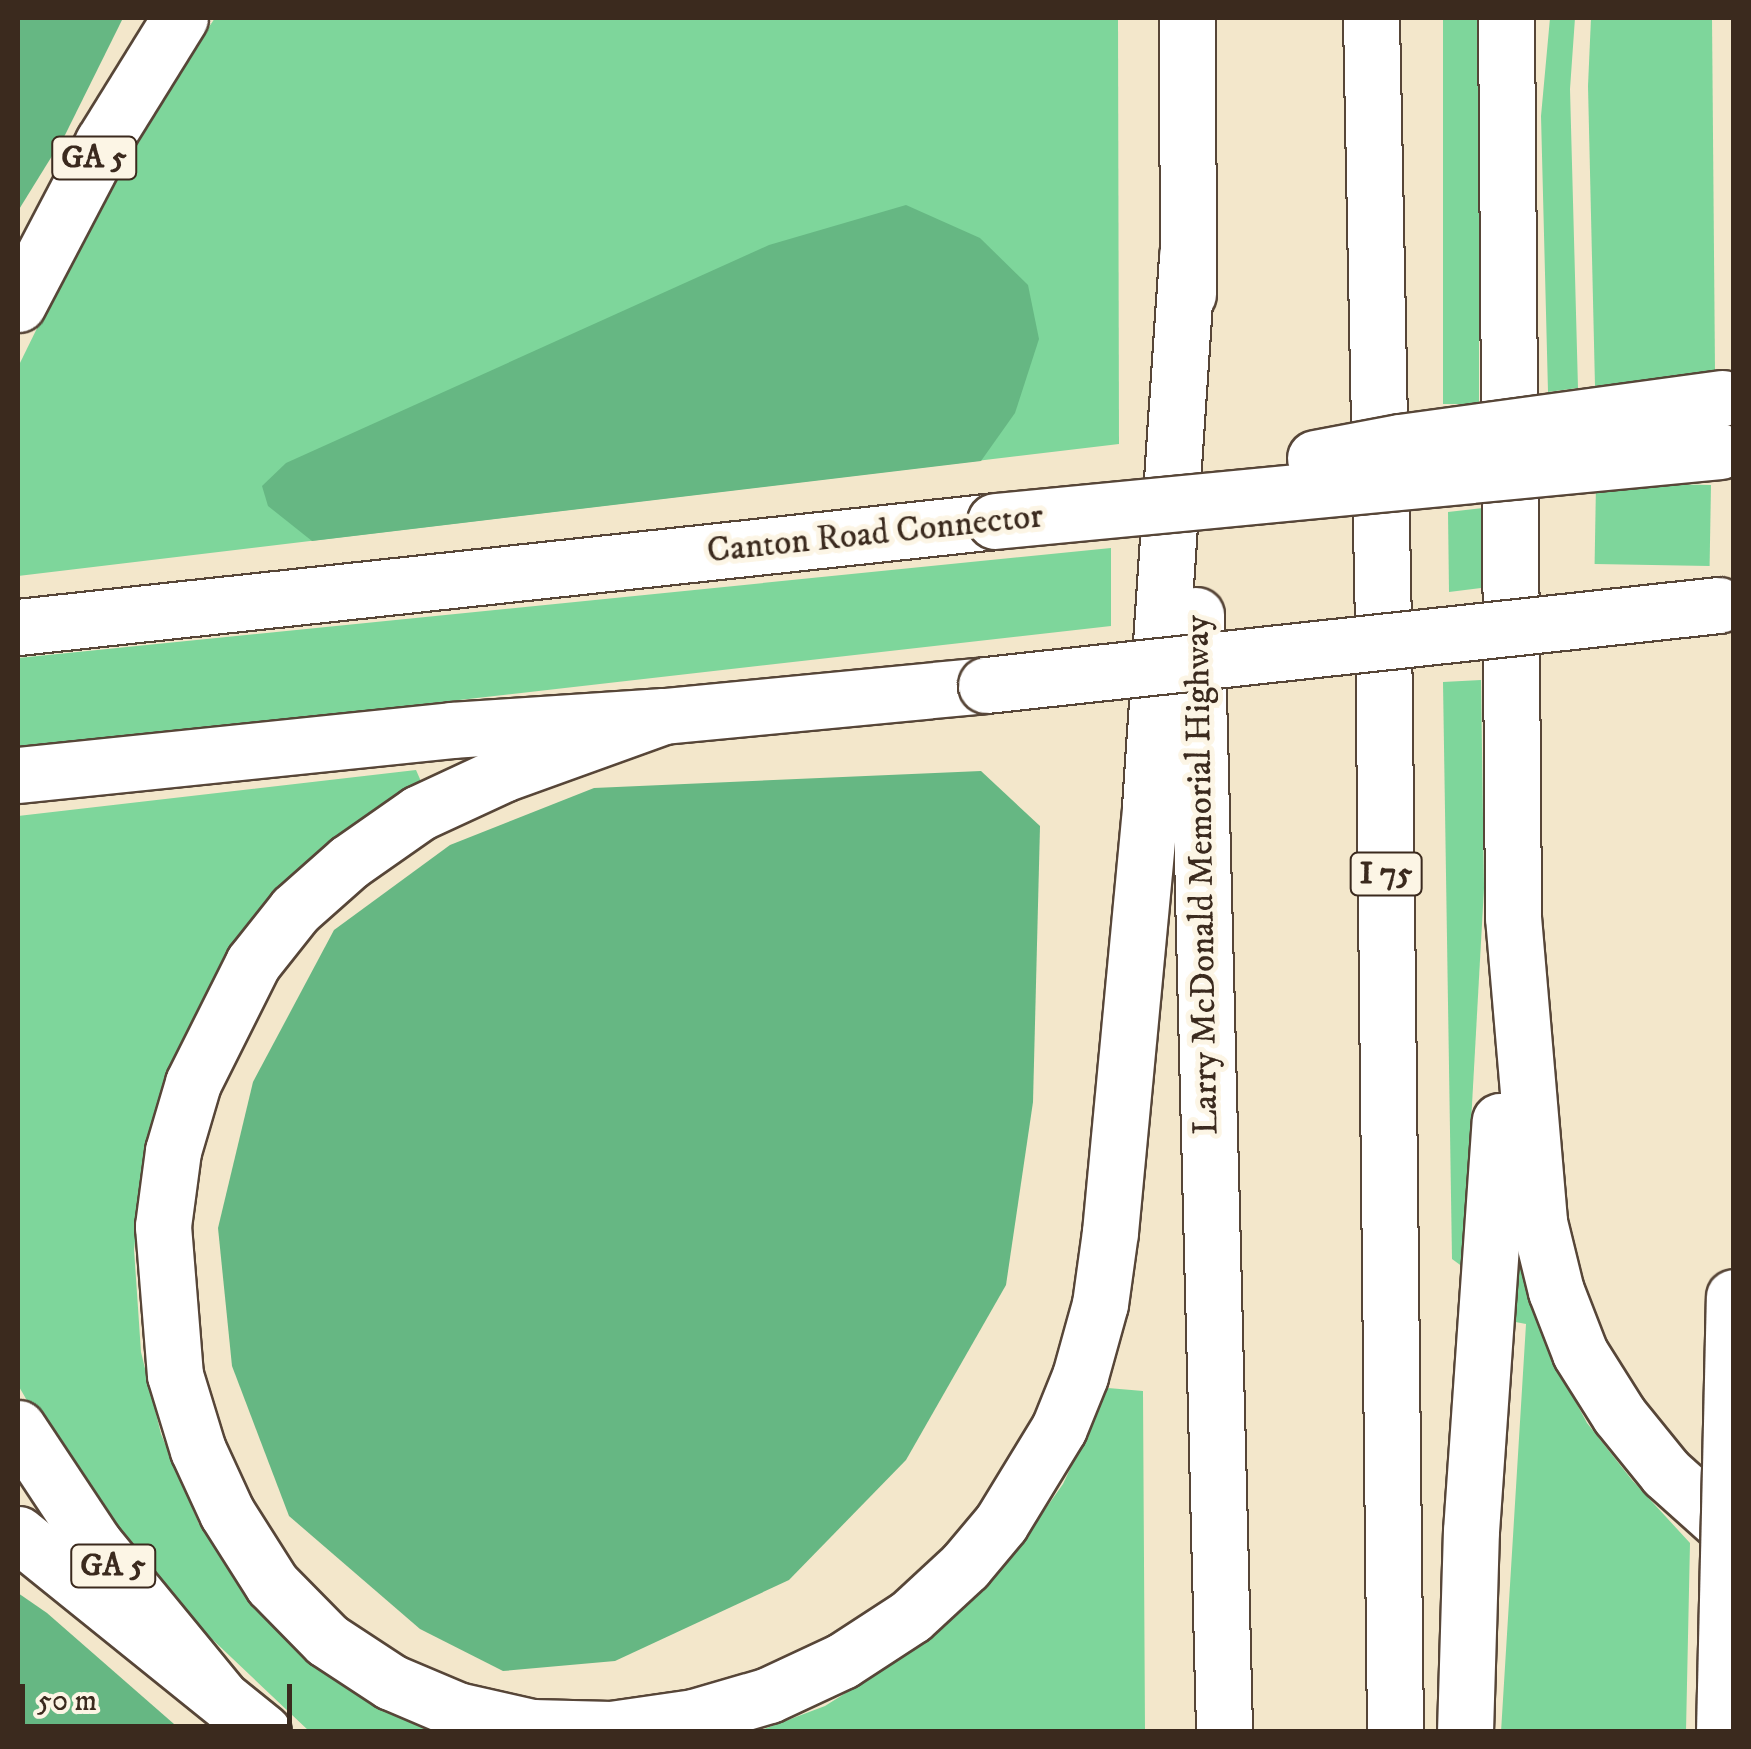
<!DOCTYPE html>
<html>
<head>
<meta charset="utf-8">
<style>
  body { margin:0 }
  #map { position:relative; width:1751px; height:1749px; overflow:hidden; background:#f3e7cb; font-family:"IM FELL DW Pica",serif }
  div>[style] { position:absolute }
  .green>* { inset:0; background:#7ed69b; transform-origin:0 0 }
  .forest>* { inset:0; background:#66b783 }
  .roads { filter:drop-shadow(2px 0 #574638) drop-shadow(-2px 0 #574638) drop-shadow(0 2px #574638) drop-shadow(0 -2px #574638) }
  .highway>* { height:55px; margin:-27.5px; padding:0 27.5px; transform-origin:27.5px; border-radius:27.5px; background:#fff }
  .bridges { filter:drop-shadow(2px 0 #574638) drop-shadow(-2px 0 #574638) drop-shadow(0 2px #574638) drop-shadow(0 -2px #574638) }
  .highway-bridge>* { height:55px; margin:-27.5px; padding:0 27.5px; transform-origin:27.5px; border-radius:27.5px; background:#fff }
  span { translate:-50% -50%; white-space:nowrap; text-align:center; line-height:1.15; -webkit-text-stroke:10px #fcf5e5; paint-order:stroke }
  .shield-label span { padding:2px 8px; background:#fcf5e5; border:2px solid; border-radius:8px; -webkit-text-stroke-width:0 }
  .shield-label { font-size:32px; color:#3b2a1e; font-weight:700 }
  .street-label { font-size:35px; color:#3b2a1e }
  .frame { position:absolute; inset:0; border:20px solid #3b2a1e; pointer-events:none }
  .scale { position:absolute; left:20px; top:1684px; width:272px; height:45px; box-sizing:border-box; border:5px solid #3b2a1e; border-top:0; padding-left:12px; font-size:30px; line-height:35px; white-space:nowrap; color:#3b2a1e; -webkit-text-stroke:8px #fcf5e5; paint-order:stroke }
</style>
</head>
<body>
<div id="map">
  <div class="green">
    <div style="clip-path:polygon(215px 18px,1118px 18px,1119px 444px,18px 576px,18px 367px,72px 257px,173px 80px)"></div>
    <div style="left:1443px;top:18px;width:36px;height:386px"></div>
    <div style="clip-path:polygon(1550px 18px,1575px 18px,1570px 89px,1578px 388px,1548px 392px,1541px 116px)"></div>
    <div style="clip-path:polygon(1591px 18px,1712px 18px,1715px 372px,1595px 386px,1588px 86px)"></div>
    <div style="left:1711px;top:485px;width:81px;height:115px;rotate:91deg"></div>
    <div style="clip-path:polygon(1483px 508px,1481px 588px,1449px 592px,1448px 512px)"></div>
    <div style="clip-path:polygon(1111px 548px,1111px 626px,18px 750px,18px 658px)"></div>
    <div style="clip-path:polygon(1481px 680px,1484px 888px,1463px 1267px,1452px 1259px,1443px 682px)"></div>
    <div style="clip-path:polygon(416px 770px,423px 786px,224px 963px,177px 1052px,146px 1161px,134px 1249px,141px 1352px,161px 1434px,199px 1524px,237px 1584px,296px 1651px,369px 1699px,437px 1731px,309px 1731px,157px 1587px,72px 1478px,18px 1385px,18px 816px)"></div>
    <div style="clip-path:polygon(1525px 1242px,1544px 1324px,1563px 1378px,1587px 1423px,1632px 1480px,1690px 1543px,1686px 1731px,1501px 1732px,1526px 1324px,1505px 1320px,1507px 1244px)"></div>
    <div style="clip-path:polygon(1108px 1388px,1143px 1391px,1145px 1731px,756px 1732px,825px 1706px,895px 1662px,961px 1608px,1020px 1545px,1063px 1484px)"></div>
  </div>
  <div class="forest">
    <div style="clip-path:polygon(18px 18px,123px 18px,65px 135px,18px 211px)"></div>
    <div style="clip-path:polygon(906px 205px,980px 238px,1028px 285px,1039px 339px,1015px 413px,981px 461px,312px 541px,268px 506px,262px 486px,286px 463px,769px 245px)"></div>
    <div style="clip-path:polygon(981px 771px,1040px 826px,1033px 1102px,1006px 1285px,906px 1460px,789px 1580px,615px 1661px,503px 1671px,420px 1629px,289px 1516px,232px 1366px,218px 1228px,253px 1082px,334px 930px,450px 845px,594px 788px)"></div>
    <div style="clip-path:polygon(18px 1593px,47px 1613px,182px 1731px,18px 1731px)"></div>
  </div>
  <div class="roads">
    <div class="highway">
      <div style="left:1187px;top:18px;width:276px;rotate:89.8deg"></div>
      <div style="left:1371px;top:18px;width:607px;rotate:88.87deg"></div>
      <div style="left:1383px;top:625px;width:1107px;rotate:89.38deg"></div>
      <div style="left:1506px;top:18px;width:899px;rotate:89.55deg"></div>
      <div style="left:1513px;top:917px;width:306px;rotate:85.1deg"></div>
      <div style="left:1539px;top:1222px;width:71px;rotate:76.2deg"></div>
      <div style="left:1556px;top:1291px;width:66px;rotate:68.8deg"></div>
      <div style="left:1580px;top:1353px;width:73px;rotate:57.8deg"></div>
      <div style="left:1619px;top:1415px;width:75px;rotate:51deg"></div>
      <div style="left:1666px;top:1473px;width:91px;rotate:41.9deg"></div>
      <div style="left:18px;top:304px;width:183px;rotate:-62.3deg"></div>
      <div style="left:103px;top:142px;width:146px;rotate:-58.2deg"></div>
      <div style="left:1196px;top:615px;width:1117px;rotate:88.56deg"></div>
      <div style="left:18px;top:627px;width:983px;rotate:-6.19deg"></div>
      <div style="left:664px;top:716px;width:171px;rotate:160.2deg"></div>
      <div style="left:503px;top:774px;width:93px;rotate:155.1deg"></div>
      <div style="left:419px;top:813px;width:85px;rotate:145deg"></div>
      <div style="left:349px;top:862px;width:72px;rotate:138.4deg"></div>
      <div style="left:295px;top:910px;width:68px;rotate:128.4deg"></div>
      <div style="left:253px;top:963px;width:134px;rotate:116.6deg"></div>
      <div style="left:193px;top:1083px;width:71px;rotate:106.4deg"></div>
      <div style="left:173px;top:1151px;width:76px;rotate:97.6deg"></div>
      <div style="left:163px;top:1226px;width:149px;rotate:85.4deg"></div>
      <div style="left:175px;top:1375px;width:78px;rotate:73deg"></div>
      <div style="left:198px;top:1450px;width:69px;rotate:65.3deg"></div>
      <div style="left:227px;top:1513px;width:84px;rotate:57.6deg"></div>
      <div style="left:272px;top:1584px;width:78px;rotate:45.5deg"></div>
      <div style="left:327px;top:1640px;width:77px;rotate:33.3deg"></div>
      <div style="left:391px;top:1682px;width:72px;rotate:23deg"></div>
      <div style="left:457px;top:1710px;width:77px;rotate:12.8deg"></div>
      <div style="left:532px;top:1727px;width:79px;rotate:1.5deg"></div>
      <div style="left:611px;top:1729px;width:84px;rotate:-8.2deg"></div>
      <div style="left:694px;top:1717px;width:78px;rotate:-16.3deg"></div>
      <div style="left:769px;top:1695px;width:81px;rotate:-25deg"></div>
      <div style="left:842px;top:1661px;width:82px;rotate:-33.1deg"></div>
      <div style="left:911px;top:1616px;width:74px;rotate:-42.8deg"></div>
      <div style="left:965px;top:1566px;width:56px;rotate:-50.1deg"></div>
      <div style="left:1001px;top:1523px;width:111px;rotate:-58.6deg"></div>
      <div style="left:1059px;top:1428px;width:56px;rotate:-68deg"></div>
      <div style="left:1080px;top:1376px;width:75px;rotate:-74.5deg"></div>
      <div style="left:1100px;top:1304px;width:73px;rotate:-82.1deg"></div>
      <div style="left:1110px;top:1232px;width:427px;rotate:-84.6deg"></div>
      <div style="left:1150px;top:807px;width:551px;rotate:-86.15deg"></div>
      <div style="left:18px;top:775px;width:435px;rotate:-5.9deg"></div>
      <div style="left:451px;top:730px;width:213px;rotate:-3.8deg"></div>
      <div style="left:664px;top:716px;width:323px;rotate:-5.5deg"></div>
      <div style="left:18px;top:1428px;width:138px;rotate:56.5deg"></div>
      <div style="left:94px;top:1543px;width:197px;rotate:50.6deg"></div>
      <div style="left:18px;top:1534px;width:315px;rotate:38.9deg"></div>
      <div style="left:1465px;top:1732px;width:201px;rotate:-88.3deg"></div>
      <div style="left:1471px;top:1531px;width:411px;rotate:-86deg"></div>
    </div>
  </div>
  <div class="bridges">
    <div class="highway-bridge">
      <div style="left:1315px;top:458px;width:86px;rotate:-10.7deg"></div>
      <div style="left:1400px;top:442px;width:325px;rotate:-7.8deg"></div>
      <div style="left:995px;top:521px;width:728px;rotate:-5.51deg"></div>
      <div style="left:986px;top:685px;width:737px;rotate:-6.23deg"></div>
      <div style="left:1724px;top:1732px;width:435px;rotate:-88.7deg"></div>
    </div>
  </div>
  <div class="shield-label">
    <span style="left:94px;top:158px">GA 5</span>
    <span style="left:1386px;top:874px">I 75</span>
    <span style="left:113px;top:1566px">GA 5</span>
  </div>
  <div class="street-label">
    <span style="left:875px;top:534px;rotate:-6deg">Canton Road Connector</span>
    <span style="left:1202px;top:875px;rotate:-91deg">Larry McDonald Memorial Highway</span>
  </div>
  <div class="frame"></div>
  <div class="scale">50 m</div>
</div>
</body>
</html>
